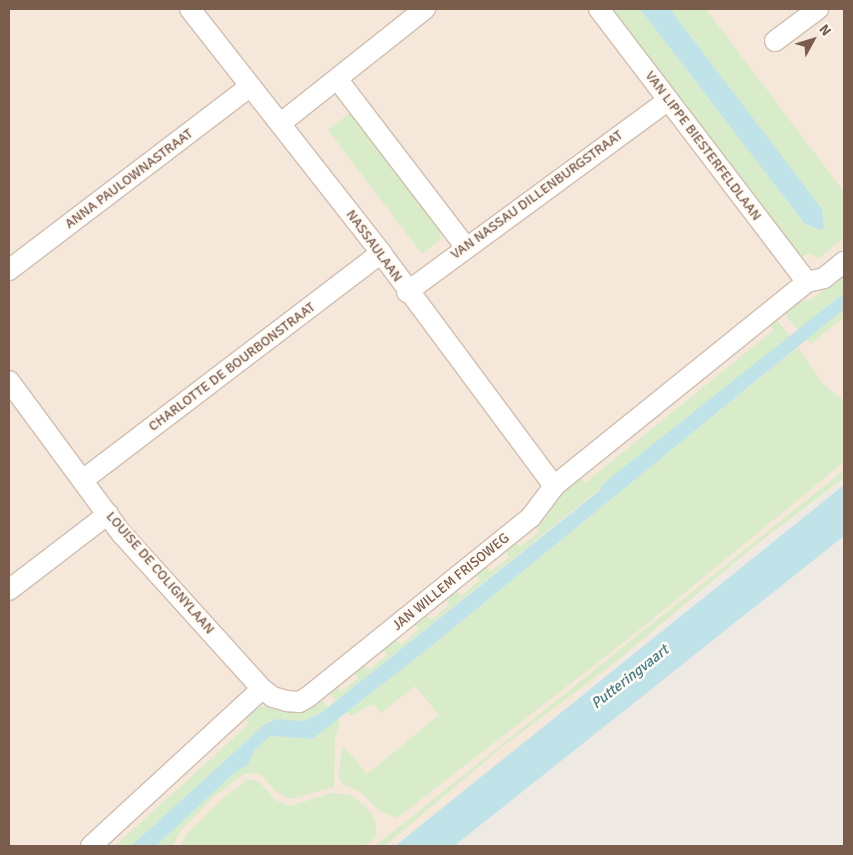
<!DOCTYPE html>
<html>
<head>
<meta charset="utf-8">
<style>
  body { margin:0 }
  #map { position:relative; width:853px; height:855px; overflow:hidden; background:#fdf6ec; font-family:Signika,sans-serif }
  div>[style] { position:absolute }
  .residential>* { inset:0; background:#f5e8da }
  .industrial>* { inset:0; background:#efe9e4 }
  .green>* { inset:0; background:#d8ecc9 }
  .water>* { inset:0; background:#bfe3e8 }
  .roads { filter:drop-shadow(1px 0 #d1beb0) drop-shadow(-1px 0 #d1beb0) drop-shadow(0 1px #d1beb0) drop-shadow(0 -1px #d1beb0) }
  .minor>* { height:20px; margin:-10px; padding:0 10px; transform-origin:10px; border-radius:10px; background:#fff }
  span { translate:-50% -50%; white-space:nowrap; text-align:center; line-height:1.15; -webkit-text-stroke:5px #fffaf3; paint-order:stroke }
  .street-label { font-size:14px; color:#7a5c4d }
  .water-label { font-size:15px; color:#437c86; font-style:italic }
  .frame { position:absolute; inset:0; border:10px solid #7a5c4d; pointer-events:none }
  .north { position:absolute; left:788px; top:15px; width:50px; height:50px; -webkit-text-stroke:4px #fffaf3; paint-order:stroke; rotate:51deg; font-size:14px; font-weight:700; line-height:20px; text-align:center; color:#7a5c4d }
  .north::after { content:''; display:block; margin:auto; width:18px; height:22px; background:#7a5c4d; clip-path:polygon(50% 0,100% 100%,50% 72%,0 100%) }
</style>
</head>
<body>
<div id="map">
  <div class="residential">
    <div style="clip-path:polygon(9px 9px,844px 9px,844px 478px,728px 570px,402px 846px,9px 846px)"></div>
  </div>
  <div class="industrial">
    <div style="clip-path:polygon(844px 478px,844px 846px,402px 846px,728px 570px)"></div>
  </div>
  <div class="green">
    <div style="clip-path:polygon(612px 9px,640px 9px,804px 223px,810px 225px,822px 209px,670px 9px,706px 9px,844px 192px,844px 238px,819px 258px,808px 253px,801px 258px)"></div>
    <div style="clip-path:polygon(350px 113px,438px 227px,441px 239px,422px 254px,328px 130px)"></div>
    <div style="clip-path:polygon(844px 273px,844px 293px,798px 330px,783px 312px,799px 301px,811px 300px)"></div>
    <div style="clip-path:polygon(844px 309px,844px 317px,811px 344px,806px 339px)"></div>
    <div style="clip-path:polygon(775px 318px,790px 336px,336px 701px,329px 692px,337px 688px,341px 692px,358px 678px,355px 674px,364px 666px,369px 670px,387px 655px,384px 650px,396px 640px,401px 645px,419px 629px,415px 625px,427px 616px,431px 620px,449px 605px,446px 600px,457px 591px,461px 596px,480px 580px,476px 576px,486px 567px,490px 572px,509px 557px,506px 552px,516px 543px,520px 547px,539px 532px,536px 527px,544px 520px,563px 490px,580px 477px,585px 483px,774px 330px,769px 323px)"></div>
    <div style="clip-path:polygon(798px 347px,823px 384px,844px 401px,844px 462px,637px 632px,397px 818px,380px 811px,359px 791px,343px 785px,338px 776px,343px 745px,367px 774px,439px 715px,415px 686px,381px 713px,374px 704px,350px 716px,346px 711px,429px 648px)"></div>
    <div style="clip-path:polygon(844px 470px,844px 478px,758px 543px,618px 660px,502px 747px,385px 846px,375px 846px)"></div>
    <div style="clip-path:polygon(320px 697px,328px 707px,321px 713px,303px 721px,276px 719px,267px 722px,131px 846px,115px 846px,249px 724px,243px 717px,256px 708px)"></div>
    <div style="clip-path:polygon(338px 718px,340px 721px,335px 739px,334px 787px,290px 799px,276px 792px,261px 774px,245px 773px,216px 795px,180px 831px,173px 846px,156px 846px,235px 772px,249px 763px,254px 751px,270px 736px,309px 739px)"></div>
    <div style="clip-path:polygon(248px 779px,259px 781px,275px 800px,290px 806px,332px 793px,352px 795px,371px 812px,376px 824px,376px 837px,365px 846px,180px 846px,187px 834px,221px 800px)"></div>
  </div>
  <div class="water">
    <div style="clip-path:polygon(640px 9px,670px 9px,822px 209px,824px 228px,820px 230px,804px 223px)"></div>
    <div style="clip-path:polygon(844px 293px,844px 309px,429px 648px,312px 739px,270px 736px,254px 751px,248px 765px,235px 772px,156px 846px,131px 846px,265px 724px,276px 719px,303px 721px,321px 713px,599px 491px,604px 483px)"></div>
    <div style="clip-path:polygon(844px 485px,844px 536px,454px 846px,395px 846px)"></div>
  </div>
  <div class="roads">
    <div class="minor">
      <div style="left:190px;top:9px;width:310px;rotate:51.9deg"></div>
      <div style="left:381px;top:253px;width:290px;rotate:53.4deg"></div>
      <div style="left:599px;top:9px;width:343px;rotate:52.7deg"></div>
      <div style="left:775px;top:41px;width:54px;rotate:-36.7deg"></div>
      <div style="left:338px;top:80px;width:209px;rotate:52.6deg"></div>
      <div style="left:281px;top:123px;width:184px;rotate:-38.4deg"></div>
      <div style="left:9px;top:270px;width:302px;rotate:-37.3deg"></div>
      <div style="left:407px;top:292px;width:324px;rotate:-36.3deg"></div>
      <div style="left:9px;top:381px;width:190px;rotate:53.6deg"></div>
      <div style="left:122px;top:534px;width:209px;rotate:47.9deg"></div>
      <div style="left:83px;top:480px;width:375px;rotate:-37.3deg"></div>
      <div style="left:9px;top:590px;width:125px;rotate:-37.5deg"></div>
      <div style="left:91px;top:846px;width:232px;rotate:-42.6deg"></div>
      <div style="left:262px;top:689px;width:14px;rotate:36deg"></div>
      <div style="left:273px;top:697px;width:15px;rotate:16deg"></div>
      <div style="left:287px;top:701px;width:12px;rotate:5deg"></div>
      <div style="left:299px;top:702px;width:10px;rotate:-29deg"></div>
      <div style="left:308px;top:697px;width:287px;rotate:-38.9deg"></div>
      <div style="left:531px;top:517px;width:39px;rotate:-53deg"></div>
      <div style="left:554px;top:486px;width:325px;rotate:-38.9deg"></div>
      <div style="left:807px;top:282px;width:17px;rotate:-13deg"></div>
      <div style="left:824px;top:278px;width:26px;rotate:-39deg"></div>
    </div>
  </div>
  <div class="street-label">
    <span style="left:703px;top:146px;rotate:53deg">VAN LIPPE BIESTERFELDLAAN</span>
    <span style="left:129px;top:179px;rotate:-37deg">ANNA PAULOWNASTRAAT</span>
    <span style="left:537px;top:195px;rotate:-36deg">VAN NASSAU DILLENBURGSTRAAT</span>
    <span style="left:374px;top:246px;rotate:54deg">NASSAULAAN</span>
    <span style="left:232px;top:367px;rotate:-37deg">CHARLOTTE DE BOURBONSTRAAT</span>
    <span style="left:160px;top:573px;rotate:49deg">LOUISE DE COLIGNYLAAN</span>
    <span style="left:451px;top:582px;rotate:-39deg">JAN WILLEM FRISOWEG</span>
  </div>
  <div class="water-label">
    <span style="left:630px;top:677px;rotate:-38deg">Putteringvaart</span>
  </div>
  <div class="frame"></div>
  <div class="north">N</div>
</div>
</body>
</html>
